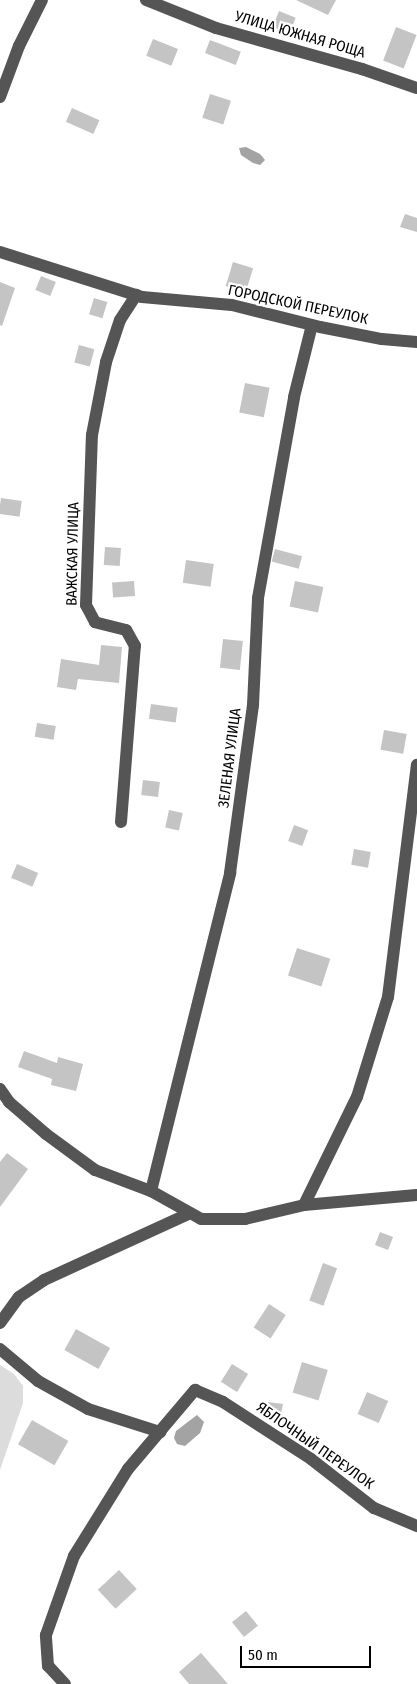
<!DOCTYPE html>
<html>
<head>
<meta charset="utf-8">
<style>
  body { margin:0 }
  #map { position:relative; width:417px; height:1684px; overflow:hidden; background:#fff; font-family:"Fira Sans Condensed",sans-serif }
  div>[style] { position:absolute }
  .green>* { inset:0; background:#dcdcdc }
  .water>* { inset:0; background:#a3a3a3 }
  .building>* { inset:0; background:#c4c4c4; transform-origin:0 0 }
  .minor>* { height:12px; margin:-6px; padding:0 6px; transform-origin:6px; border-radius:6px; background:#555 }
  span { translate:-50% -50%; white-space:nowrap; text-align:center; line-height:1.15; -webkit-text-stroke:4.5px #fff; paint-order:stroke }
  .street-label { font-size:15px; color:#000 }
  .scale { position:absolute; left:240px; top:1646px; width:131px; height:22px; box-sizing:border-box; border:2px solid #000; border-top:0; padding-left:6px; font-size:15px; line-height:18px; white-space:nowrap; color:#000; -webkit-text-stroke:4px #fff; paint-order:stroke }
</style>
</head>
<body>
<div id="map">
  <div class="green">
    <div style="clip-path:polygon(0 1365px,14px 1374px,23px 1386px,23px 1403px,0 1470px)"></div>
  </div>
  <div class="water">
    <div style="clip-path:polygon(246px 147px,260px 154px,265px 160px,260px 165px,253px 163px,241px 155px,239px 148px)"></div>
    <div style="clip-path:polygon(197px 1415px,204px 1422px,200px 1433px,185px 1446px,177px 1444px,174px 1438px,176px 1431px)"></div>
  </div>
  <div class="building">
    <div style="clip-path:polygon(296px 0,336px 0,328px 15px)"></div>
    <div style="left:279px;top:11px;width:18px;height:17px;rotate:22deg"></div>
    <div style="left:396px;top:27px;width:22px;height:36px;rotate:21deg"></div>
    <div style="left:153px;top:39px;width:27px;height:18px;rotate:22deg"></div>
    <div style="left:210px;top:40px;width:33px;height:14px;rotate:21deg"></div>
    <div style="left:210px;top:94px;width:22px;height:25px;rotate:18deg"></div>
    <div style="left:72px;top:108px;width:30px;height:15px;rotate:24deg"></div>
    <div style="clip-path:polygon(405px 214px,417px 218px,417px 232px,400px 227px)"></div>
    <div style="left:233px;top:262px;width:21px;height:25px;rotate:17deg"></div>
    <div style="left:41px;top:276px;width:16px;height:15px;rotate:22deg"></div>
    <div style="clip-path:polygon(0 282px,15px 288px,2px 326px,0 325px)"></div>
    <div style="left:94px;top:298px;width:14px;height:17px;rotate:17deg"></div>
    <div style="left:79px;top:345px;width:16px;height:18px;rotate:15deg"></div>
    <div style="left:245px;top:383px;width:25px;height:30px;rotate:11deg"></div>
    <div style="left:1px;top:498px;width:21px;height:16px;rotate:8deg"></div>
    <div style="left:105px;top:547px;width:16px;height:18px;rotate:4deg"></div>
    <div style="left:275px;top:549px;width:28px;height:13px;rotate:15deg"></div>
    <div style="left:186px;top:560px;width:28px;height:23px;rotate:8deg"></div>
    <div style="left:134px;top:581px;width:15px;height:22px;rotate:86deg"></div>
    <div style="left:295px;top:581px;width:29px;height:26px;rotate:12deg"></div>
    <div style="left:223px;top:639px;width:20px;height:29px;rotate:6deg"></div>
    <div style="clip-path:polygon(101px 645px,122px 647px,119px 683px,78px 679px,76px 690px,57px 687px,61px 659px,99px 665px)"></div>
    <div style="left:151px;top:704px;width:27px;height:15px;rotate:8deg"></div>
    <div style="left:37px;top:723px;width:19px;height:14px;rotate:9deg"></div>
    <div style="left:384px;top:730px;width:23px;height:20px;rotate:10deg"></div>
    <div style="left:143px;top:780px;width:17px;height:15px;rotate:7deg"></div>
    <div style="left:169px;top:810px;width:14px;height:18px;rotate:12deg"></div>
    <div style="left:294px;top:825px;width:15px;height:17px;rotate:20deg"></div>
    <div style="left:354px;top:849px;width:17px;height:16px;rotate:10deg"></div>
    <div style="left:17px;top:864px;width:23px;height:15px;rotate:23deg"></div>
    <div style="left:297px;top:948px;width:35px;height:29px;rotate:18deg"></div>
    <div style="clip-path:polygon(24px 1051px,57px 1063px,58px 1057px,83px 1064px,76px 1091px,51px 1085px,52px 1079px,18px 1067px)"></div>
    <div style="clip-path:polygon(7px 1153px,28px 1169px,0 1207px,0 1162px)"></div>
    <div style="left:380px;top:1232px;width:14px;height:14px;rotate:21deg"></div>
    <div style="left:323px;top:1263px;width:15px;height:40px;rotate:20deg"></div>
    <div style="left:269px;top:1304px;width:20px;height:28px;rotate:33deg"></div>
    <div style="left:76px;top:1329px;width:39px;height:24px;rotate:29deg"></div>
    <div style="left:302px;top:1362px;width:27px;height:32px;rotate:17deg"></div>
    <div style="left:232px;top:1364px;width:19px;height:21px;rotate:32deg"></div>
    <div style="left:367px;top:1392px;width:23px;height:24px;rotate:23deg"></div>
    <div style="clip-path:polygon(268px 1402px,283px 1404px,279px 1423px,265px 1419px)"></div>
    <div style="left:32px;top:1420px;width:42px;height:28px;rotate:30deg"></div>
    <div style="left:119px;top:1570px;width:26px;height:29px;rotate:47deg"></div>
    <div style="left:246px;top:1611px;width:19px;height:18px;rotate:51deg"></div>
    <div style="clip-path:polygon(201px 1653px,228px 1684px,189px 1684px,179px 1672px)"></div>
  </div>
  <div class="minor">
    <div style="left:146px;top:0;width:75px;rotate:21.8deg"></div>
    <div style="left:216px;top:28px;width:152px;rotate:15.7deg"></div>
    <div style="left:362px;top:69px;width:58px;rotate:19.1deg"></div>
    <div style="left:0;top:97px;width:54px;rotate:-69.6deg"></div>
    <div style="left:19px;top:46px;width:51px;rotate:-63.4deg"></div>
    <div style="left:0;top:252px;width:149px;rotate:17.6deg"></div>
    <div style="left:142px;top:297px;width:90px;rotate:5.1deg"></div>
    <div style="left:232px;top:305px;width:91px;rotate:14deg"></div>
    <div style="left:320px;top:327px;width:63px;rotate:11deg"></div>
    <div style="left:382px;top:339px;width:35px;rotate:5deg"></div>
    <div style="left:121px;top:822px;width:177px;rotate:-85.5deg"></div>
    <div style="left:135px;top:646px;width:18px;rotate:-119deg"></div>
    <div style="left:126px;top:630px;width:32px;rotate:-166deg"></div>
    <div style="left:95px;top:622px;width:19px;rotate:-118deg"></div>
    <div style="left:86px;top:605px;width:170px;rotate:-88deg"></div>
    <div style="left:92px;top:435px;width:74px;rotate:-79.1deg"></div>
    <div style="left:106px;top:362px;width:44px;rotate:-71.6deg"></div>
    <div style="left:120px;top:320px;width:30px;rotate:-57deg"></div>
    <div style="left:0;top:1089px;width:16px;rotate:55deg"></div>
    <div style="left:9px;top:1102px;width:49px;rotate:40.9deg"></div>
    <div style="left:46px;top:1134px;width:61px;rotate:36.3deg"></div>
    <div style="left:95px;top:1170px;width:60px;rotate:20.6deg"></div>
    <div style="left:151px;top:1191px;width:57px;rotate:29.2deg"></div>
    <div style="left:201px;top:1219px;width:44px"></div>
    <div style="left:245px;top:1219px;width:61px;rotate:-13.3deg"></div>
    <div style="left:304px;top:1205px;width:113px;rotate:-5.1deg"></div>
    <div style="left:151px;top:1191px;width:328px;rotate:-76deg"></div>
    <div style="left:230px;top:873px;width:170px;rotate:-82.2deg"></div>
    <div style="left:253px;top:705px;width:107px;rotate:-87.3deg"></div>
    <div style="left:258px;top:598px;width:204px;rotate:-79.8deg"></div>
    <div style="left:294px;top:397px;width:74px;rotate:-76deg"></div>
    <div style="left:304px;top:1205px;width:120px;rotate:-63.9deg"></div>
    <div style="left:357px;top:1097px;width:105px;rotate:-72.8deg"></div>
    <div style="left:388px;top:997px;width:234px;rotate:-82.9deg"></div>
    <div style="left:0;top:1323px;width:32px;rotate:-54deg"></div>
    <div style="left:19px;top:1297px;width:30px;rotate:-34deg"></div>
    <div style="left:44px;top:1280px;width:158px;rotate:-24.6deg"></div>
    <div style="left:0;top:1349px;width:50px;rotate:40.1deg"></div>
    <div style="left:38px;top:1381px;width:57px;rotate:29.2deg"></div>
    <div style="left:88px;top:1409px;width:76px;rotate:17.7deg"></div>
    <div style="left:65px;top:1684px;width:25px;rotate:-133deg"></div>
    <div style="left:48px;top:1666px;width:31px;rotate:-94deg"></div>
    <div style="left:46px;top:1635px;width:84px;rotate:-70.5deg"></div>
    <div style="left:74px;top:1556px;width:102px;rotate:-58.2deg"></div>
    <div style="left:128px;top:1469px;width:104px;rotate:-49.7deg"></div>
    <div style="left:195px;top:1390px;width:30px;rotate:23deg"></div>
    <div style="left:223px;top:1402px;width:105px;rotate:32.9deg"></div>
    <div style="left:311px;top:1459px;width:80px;rotate:37.9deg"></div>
    <div style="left:374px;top:1508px;width:47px;rotate:22.7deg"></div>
  </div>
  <div class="street-label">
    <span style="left:300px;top:35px;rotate:16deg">УЛИЦА ЮЖНАЯ РОЩА</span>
    <span style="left:298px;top:305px;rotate:12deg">ГОРОДСКОЙ ПЕРЕУЛОК</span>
    <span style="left:73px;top:554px;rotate:-89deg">ВАЖСКАЯ УЛИЦА</span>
    <span style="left:230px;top:758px;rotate:-83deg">ЗЕЛЕНАЯ УЛИЦА</span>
    <span style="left:315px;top:1446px;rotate:35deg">ЯБЛОЧНЫЙ ПЕРЕУЛОК</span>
  </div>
  <div class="scale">50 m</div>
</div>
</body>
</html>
